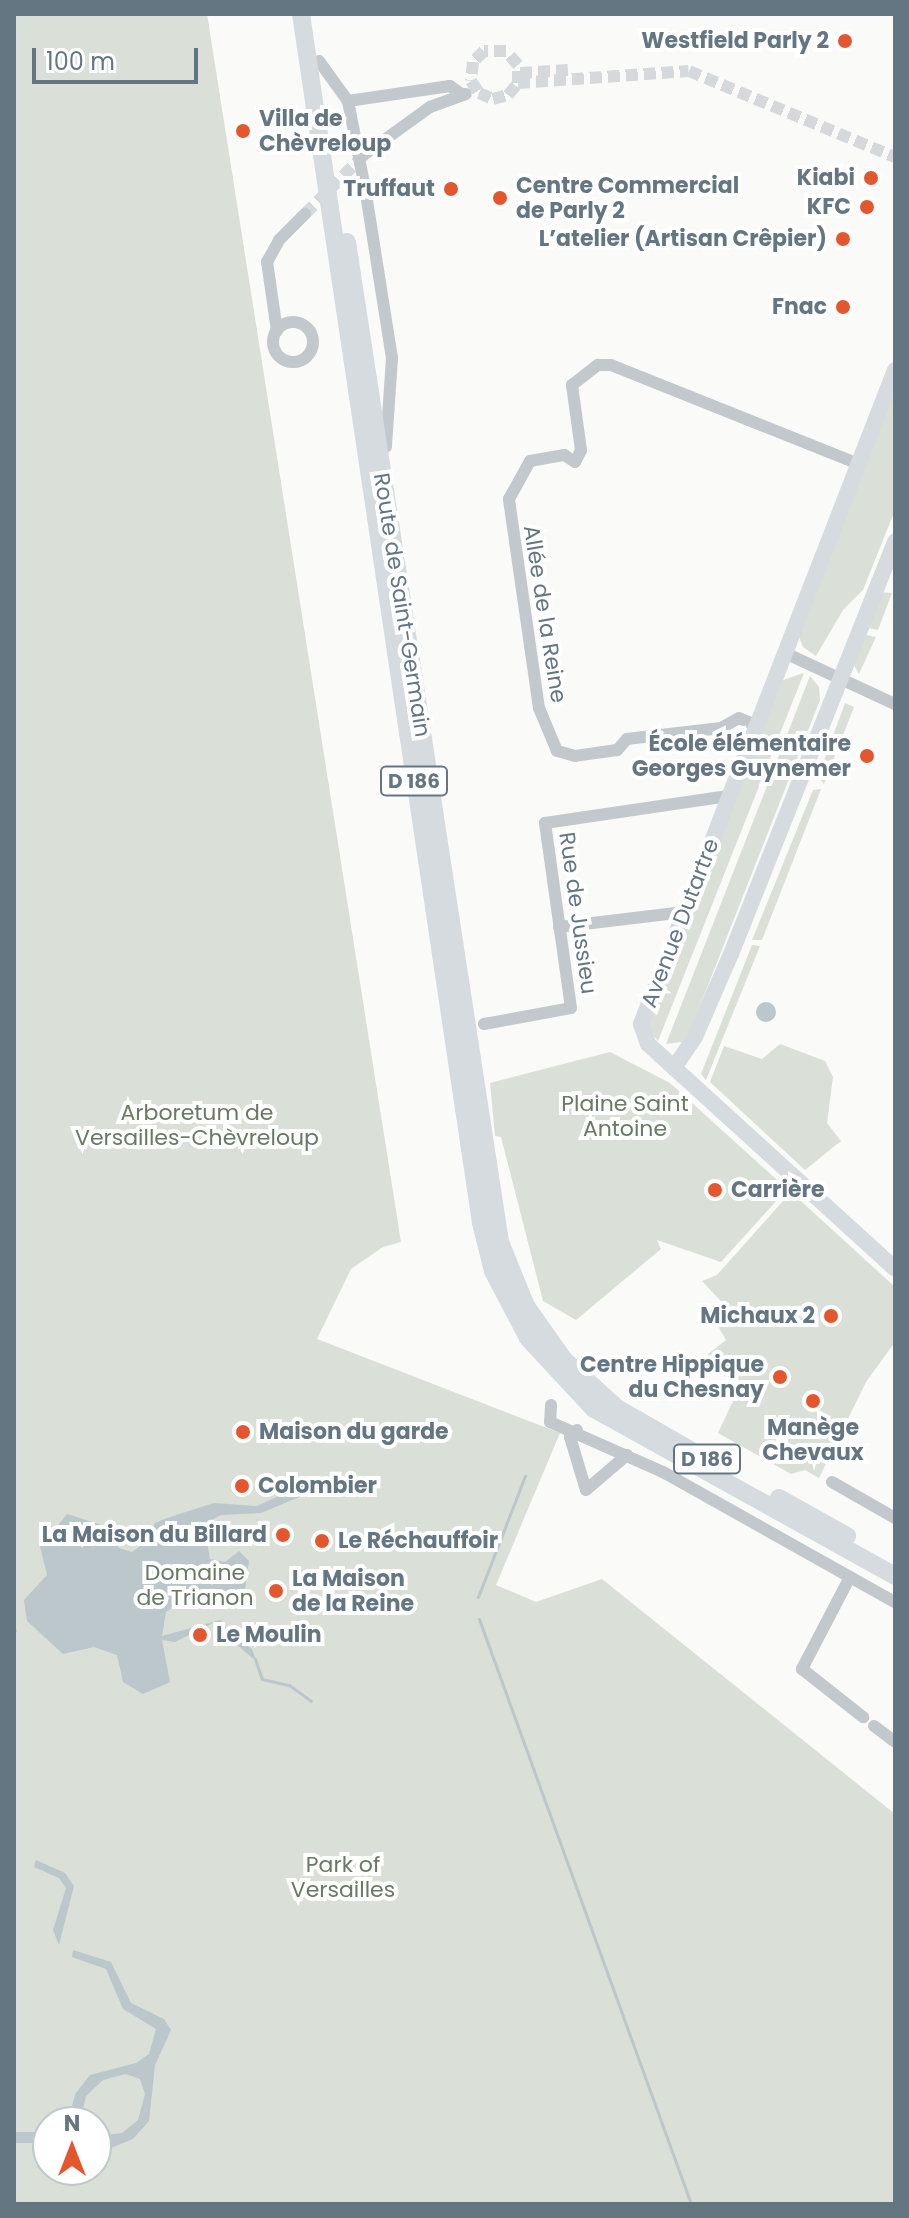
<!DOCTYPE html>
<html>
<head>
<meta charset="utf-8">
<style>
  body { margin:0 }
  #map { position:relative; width:909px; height:2218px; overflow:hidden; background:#fafaf8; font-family:Poppins,sans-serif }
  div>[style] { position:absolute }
  .green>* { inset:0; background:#dadfd7 }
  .water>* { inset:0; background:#bbc7cb; transform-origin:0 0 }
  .round { border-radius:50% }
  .stream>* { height:3px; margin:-1.5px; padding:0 1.5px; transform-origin:1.5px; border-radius:1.5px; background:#bbc7cb }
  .street-tunnel>* { height:12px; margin-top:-6px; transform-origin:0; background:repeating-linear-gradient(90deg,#d5d9db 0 12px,transparent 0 18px) }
  .street>* { height:12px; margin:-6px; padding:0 6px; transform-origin:6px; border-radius:6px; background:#c3c8cc }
  .street>.ring { margin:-6px; padding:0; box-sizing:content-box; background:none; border:12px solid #c3c8cc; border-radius:50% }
  .secondary>* { height:16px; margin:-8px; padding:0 8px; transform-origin:8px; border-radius:8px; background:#d6dbdf }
  .primary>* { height:18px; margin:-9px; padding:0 9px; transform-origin:9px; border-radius:9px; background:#d6dbdf }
  .dots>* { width:22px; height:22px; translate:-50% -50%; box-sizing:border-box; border:4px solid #fff; border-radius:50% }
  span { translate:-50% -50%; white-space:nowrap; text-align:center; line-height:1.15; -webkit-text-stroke:8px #fff; paint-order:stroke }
  .shield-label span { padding:2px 6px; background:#fff; border:2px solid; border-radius:6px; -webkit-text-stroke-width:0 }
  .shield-label { font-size:20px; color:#657683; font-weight:700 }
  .poi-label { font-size:22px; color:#657683; font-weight:700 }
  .right { translate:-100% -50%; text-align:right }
  .left { translate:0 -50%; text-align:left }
  .street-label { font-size:22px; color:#657683 }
  .park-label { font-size:22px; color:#687a64 }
  .frame { position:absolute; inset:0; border:16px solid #657683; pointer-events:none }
  .north { position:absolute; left:32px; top:2106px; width:80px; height:80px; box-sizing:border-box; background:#fff; border:2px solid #c1c8cd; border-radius:50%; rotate:0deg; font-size:22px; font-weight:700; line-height:32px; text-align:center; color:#657683 }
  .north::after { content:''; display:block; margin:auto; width:28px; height:36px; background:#e4572e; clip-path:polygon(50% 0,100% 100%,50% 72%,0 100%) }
  .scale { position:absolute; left:32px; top:48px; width:166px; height:36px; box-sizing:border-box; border:4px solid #657683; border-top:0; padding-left:10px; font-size:24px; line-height:28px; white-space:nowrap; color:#657683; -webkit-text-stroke:6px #fff; paint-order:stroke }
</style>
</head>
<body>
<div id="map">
  <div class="green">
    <div style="clip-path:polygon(evenodd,14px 14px,207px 14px,401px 1242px,383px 1247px,351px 1269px,317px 1339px,560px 1433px,496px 1585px,536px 1602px,602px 1579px,895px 1814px,895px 2204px,14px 2204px,14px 14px,48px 2122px,96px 2122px,96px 2170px,48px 2170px,48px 2122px)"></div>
    <div style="clip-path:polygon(895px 386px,895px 510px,863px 590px,843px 610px,816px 656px,803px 647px,797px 632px)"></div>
    <div style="clip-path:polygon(877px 592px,892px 593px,878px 630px,864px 627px)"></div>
    <div style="clip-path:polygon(862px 634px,876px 637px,859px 674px,851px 660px)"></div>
    <div style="clip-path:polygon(804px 673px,658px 1041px,649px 1031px,649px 1018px,783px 680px)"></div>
    <div style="clip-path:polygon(810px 676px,819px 687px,820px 700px,690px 1031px,682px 1042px,666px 1044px)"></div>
    <div style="clip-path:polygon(845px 703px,854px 707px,824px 784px,818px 777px)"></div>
    <div style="clip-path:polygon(821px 789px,762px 940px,752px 940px,813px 790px)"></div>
    <div style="clip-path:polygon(752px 945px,760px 946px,706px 1080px,701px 1074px)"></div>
    <div style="clip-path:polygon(780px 1044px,825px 1061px,833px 1077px,827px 1123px,841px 1141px,805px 1170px,710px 1082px,724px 1046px,762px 1059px)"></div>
    <div style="clip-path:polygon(610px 1052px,670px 1083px,787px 1189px,721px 1262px,657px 1240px,661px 1249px,576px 1320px,543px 1301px,501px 1137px,495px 1136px,490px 1083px)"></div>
    <div style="clip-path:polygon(791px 1192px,895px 1287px,895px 1342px,866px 1382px,819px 1478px,805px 1470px,791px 1474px,718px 1433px,741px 1384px,698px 1362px,726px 1340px,718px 1326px,733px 1314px,702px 1281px,717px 1275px)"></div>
  </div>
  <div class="water">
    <div class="round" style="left:756px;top:1002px;width:20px;height:20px"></div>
    <div style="clip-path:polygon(303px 1485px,328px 1487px,328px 1494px,304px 1495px,261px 1513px,221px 1515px,204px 1524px,210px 1559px,225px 1562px,239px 1551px,249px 1561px,244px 1597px,237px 1608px,187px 1598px,166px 1612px,162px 1636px,220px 1620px,225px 1624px,228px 1634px,252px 1649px,256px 1661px,224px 1634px,214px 1632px,224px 1630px,213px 1623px,175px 1642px,162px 1640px,170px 1682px,143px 1694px,123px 1682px,117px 1655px,94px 1647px,63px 1654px,27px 1621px,24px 1600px,47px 1575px,40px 1547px,67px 1514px,102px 1525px,119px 1548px,132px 1552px,147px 1541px,155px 1523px,167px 1518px,214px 1503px,257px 1506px)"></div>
    <div style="clip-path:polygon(36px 1860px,65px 1873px,74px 1886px,59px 1945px,53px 1930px,66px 1888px,59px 1878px,34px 1867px)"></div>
    <div style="clip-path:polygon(73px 1950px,111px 1962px,131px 2003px,164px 2019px,171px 2030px,155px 2065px,149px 2121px,133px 2139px,111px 2148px,96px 2146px,96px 2136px,122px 2133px,138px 2120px,145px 2094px,140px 2079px,126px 2074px,103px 2080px,86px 2096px,80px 2122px,68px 2122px,75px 2094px,90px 2075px,136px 2063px,149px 2054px,156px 2029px,123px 2009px,106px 1969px,72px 1957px)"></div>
    <div style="left:48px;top:2132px;width:11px;height:35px;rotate:90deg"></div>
  </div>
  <div class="stream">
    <div style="left:478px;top:1597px;width:130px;rotate:-68.8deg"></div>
    <div style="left:479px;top:1619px;width:622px;rotate:70.08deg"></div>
    <div style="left:14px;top:1631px;width:1px;rotate:-45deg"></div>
    <div style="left:255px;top:1659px;width:21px;rotate:71deg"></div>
    <div style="left:262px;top:1679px;width:28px;rotate:13deg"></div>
    <div style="left:289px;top:1685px;width:27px;rotate:36deg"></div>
  </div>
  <div class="street-tunnel">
    <div style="left:520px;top:73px;width:48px;rotate:-3.6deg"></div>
    <div style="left:518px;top:83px;width:18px;rotate:-90deg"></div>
    <div style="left:518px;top:65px;width:18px;rotate:-131deg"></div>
    <div style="left:506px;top:51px;width:22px;rotate:180deg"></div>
    <div style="left:484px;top:51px;width:16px;rotate:135deg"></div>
    <div style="left:473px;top:62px;width:19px;rotate:96deg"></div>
    <div style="left:471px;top:81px;width:14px;rotate:56deg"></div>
    <div style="left:479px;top:93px;width:15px;rotate:23deg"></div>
    <div style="left:493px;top:99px;width:16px;rotate:-15deg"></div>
    <div style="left:508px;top:95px;width:16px;rotate:-50deg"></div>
    <div style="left:518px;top:83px;width:171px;rotate:-4deg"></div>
    <div style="left:689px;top:71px;width:223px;rotate:22.7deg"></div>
    <div style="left:305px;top:214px;width:85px;rotate:-45deg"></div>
  </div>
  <div class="street">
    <div style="left:319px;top:61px;width:49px;rotate:54.1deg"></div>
    <div style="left:348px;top:101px;width:95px;rotate:79deg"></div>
    <div style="left:366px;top:194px;width:166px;rotate:81deg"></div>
    <div style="left:392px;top:358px;width:89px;rotate:93.9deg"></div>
    <div style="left:348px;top:101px;width:103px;rotate:-8.4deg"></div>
    <div style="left:450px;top:86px;width:16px;rotate:35deg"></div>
    <div style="left:365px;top:154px;width:80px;rotate:-35.9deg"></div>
    <div style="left:430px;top:107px;width:38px;rotate:-20deg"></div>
    <div class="ring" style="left:273px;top:322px;width:28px;height:28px"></div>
    <div style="left:277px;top:331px;width:70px;rotate:-98.2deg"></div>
    <div style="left:267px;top:262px;width:25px;rotate:-61deg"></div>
    <div style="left:279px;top:240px;width:37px;rotate:-45deg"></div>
    <div style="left:785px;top:653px;width:121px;rotate:24.9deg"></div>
    <div style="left:756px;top:725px;width:18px;rotate:-158deg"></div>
    <div style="left:739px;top:718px;width:21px;rotate:151deg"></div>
    <div style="left:721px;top:728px;width:95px;rotate:173.3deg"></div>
    <div style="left:627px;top:739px;width:15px;rotate:132deg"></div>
    <div style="left:617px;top:750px;width:42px;rotate:171.9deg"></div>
    <div style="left:575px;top:756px;width:19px;rotate:-164deg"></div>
    <div style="left:557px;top:751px;width:47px;rotate:-112.7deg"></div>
    <div style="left:539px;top:708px;width:211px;rotate:-98.2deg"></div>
    <div style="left:509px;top:499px;width:43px;rotate:-61.1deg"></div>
    <div style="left:530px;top:461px;width:35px;rotate:-10deg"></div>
    <div style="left:564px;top:455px;width:13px;rotate:32deg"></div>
    <div style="left:575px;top:462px;width:13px;rotate:-63deg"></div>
    <div style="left:581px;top:450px;width:66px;rotate:-97.9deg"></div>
    <div style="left:572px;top:385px;width:33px;rotate:-38deg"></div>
    <div style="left:598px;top:365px;width:13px"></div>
    <div style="left:611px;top:365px;width:264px;rotate:21.8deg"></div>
    <div style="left:559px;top:927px;width:126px;rotate:-6.8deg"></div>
    <div style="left:484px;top:1024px;width:88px;rotate:-10.4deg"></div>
    <div style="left:571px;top:1008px;width:187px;rotate:-98deg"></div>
    <div style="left:545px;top:823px;width:185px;rotate:-8.4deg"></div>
    <div style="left:551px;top:1405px;width:17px;rotate:93deg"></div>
    <div style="left:550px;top:1422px;width:124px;rotate:23.9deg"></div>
    <div style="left:663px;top:1472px;width:266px;rotate:29.3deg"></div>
    <div style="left:577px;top:1430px;width:10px;rotate:135deg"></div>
    <div style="left:570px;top:1437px;width:55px;rotate:73.2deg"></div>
    <div style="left:586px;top:1490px;width:54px;rotate:-40.5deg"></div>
    <div style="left:832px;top:1482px;width:73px;rotate:29.7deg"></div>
    <div style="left:850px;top:1577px;width:104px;rotate:117.6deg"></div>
    <div style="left:802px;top:1669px;width:78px;rotate:38.2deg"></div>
    <div style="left:874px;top:1726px;width:26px;rotate:37deg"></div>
  </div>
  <div class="secondary">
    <div style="left:895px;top:370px;width:702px;rotate:111.23deg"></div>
    <div style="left:641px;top:1024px;width:21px;rotate:71deg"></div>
    <div style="left:648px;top:1044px;width:334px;rotate:42.3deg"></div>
    <div style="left:674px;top:1068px;width:37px;rotate:-56deg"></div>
    <div style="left:695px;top:1037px;width:90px;rotate:-66.6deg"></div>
    <div style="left:731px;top:954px;width:444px;rotate:-68.3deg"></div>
  </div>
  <div class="primary">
    <div style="left:301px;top:14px;width:1222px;rotate:81.53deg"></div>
    <div style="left:481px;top:1223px;width:49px;rotate:76deg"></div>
    <div style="left:493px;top:1271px;width:76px;rotate:62.4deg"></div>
    <div style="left:528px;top:1338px;width:97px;rotate:47.1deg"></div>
    <div style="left:594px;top:1409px;width:344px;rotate:29deg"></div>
    <div style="left:347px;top:242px;width:1012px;rotate:81.3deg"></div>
    <div style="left:500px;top:1242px;width:69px;rotate:67.9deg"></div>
    <div style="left:526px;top:1306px;width:66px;rotate:54.9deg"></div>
    <div style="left:564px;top:1360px;width:72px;rotate:42.2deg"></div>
    <div style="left:617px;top:1408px;width:84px;rotate:29.9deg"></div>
    <div style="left:779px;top:1498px;width:78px;rotate:29.2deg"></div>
  </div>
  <div class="dots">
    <div style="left:845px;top:41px;background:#e4572e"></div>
    <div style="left:243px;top:131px;background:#e4572e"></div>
    <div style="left:871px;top:178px;background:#e4572e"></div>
    <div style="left:451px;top:189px;background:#e4572e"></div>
    <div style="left:500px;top:198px;background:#e4572e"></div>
    <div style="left:867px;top:207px;background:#e4572e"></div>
    <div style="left:843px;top:239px;background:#e4572e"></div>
    <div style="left:843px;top:307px;background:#e4572e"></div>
    <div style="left:867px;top:756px;background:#e4572e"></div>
    <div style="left:715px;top:1190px;background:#e4572e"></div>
    <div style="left:831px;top:1316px;background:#e4572e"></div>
    <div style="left:780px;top:1377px;background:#e4572e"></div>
    <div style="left:813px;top:1401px;background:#e4572e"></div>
    <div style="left:243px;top:1432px;background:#e4572e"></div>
    <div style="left:242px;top:1486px;background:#e4572e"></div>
    <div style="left:283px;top:1535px;background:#e4572e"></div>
    <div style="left:322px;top:1541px;background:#e4572e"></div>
    <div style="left:276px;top:1591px;background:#e4572e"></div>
    <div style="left:200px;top:1635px;background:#e4572e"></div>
  </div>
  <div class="shield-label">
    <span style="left:414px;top:781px">D 186</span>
    <span style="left:707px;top:1459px">D 186</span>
  </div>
  <div class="poi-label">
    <span class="right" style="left:829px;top:41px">Westfield Parly 2</span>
    <span class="left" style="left:259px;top:131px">Villa de<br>Chèvreloup</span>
    <span class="right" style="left:855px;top:178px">Kiabi</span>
    <span class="left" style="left:516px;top:198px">Centre Commercial<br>de Parly 2</span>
    <span class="right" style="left:435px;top:189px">Truffaut</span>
    <span class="right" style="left:851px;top:207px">KFC</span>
    <span class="right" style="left:827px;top:239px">L’atelier (Artisan Crêpier)</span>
    <span class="right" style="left:827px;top:307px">Fnac</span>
    <span class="right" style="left:851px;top:756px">École élémentaire<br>Georges Guynemer</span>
    <span class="left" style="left:731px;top:1190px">Carrière</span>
    <span class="right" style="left:815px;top:1316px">Michaux 2</span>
    <span class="right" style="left:764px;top:1377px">Centre Hippique<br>du Chesnay</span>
    <span style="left:813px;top:1440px">Manège<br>Chevaux</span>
    <span class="left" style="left:259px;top:1432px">Maison du garde</span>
    <span class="left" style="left:258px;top:1486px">Colombier</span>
    <span class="right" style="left:267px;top:1535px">La Maison du Billard</span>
    <span class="left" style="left:338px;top:1541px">Le Réchauffoir</span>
    <span class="left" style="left:292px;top:1591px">La Maison<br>de la Reine</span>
    <span class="left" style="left:216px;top:1635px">Le Moulin</span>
  </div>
  <div class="street-label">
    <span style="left:402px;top:605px;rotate:81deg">Route de Saint-Germain</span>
    <span style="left:545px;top:614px;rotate:81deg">Allée de la Reine</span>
    <span style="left:578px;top:913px;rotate:82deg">Rue de Jussieu</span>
    <span style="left:680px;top:923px;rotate:-69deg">Avenue Dutartre</span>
  </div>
  <div class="park-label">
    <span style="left:625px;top:1116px">Plaine Saint<br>Antoine</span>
    <span style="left:197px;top:1125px">Arboretum de<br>Versailles-Chèvreloup</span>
    <span style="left:195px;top:1585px">Domaine<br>de Trianon</span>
    <span style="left:343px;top:1877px">Park of<br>Versailles</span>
  </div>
  <div class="frame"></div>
  <div class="north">N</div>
  <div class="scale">100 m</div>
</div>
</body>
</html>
